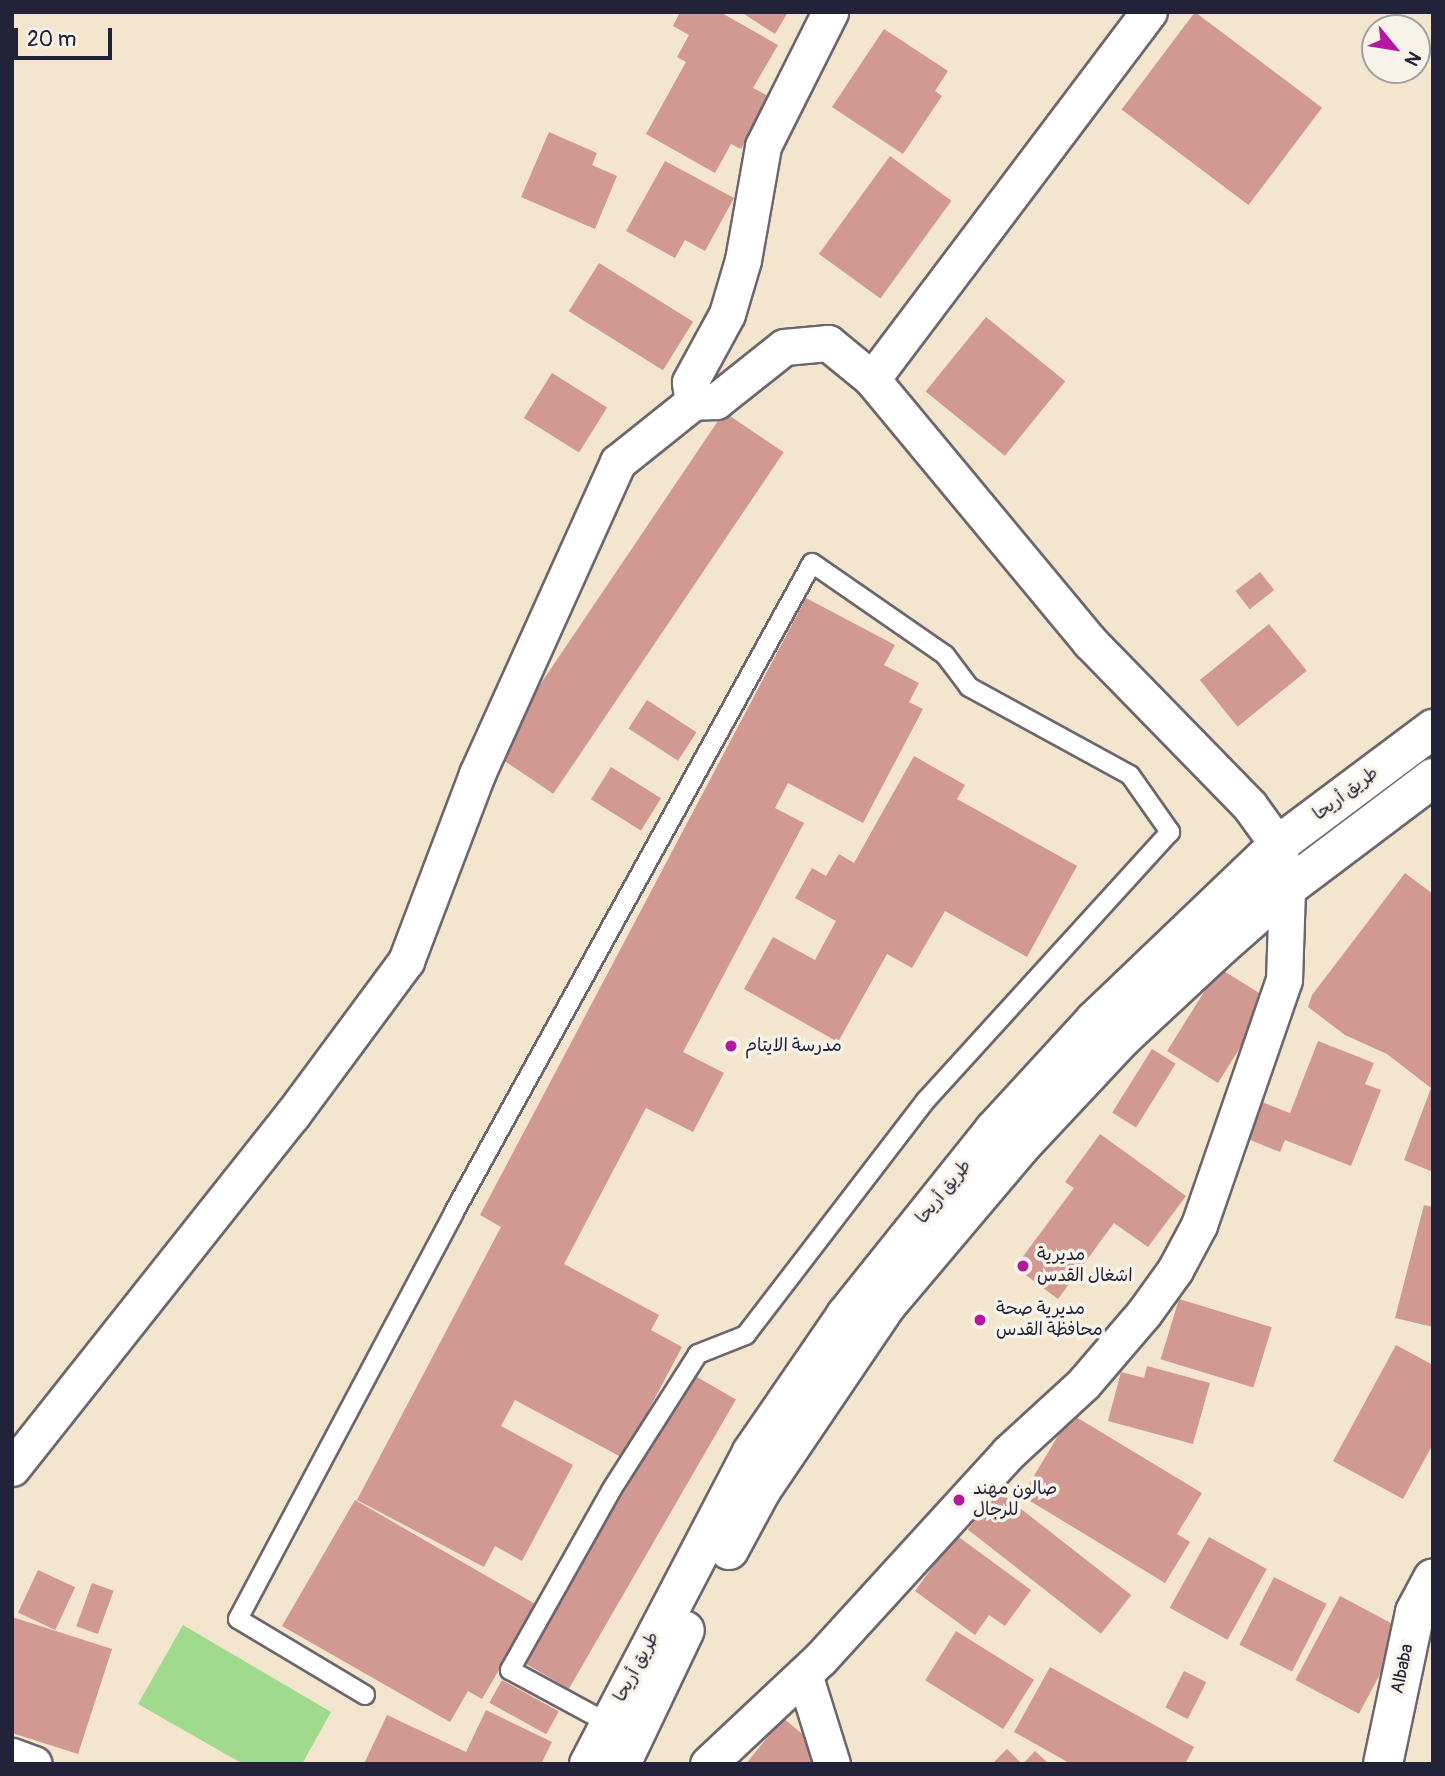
<!DOCTYPE html>
<html>
<head>
<meta charset="utf-8">
<style>
  body { margin:0 }
  #map { position:relative; width:1445px; height:1776px; overflow:hidden; background:#f4e5ce; font-family:Pangolin,"Playpen Sans Arabic",sans-serif }
  div>[style] { position:absolute }
  .green>* { inset:0; background:#9fda8d }
  .building>* { inset:0; background:#d19991; transform-origin:0 0 }
  .roads { filter:drop-shadow(2px 0 #6c666e) drop-shadow(-2px 0 #6c666e) drop-shadow(0 2px #6c666e) drop-shadow(0 -2px #6c666e) }
  .lane>* { height:18px; margin:-9px; padding:0 9px; transform-origin:9px; border-radius:9px; background:#fff }
  .street>* { height:35px; margin:-17.5px; padding:0 17.5px; transform-origin:17.5px; border-radius:17.5px; background:#fff }
  .secondary>* { height:38px; margin:-19px; padding:0 19px; transform-origin:19px; border-radius:19px; background:#fff }
  .dots>* { width:19px; height:19px; translate:-50% -50%; box-sizing:border-box; border:4px solid #f7f3e8; border-radius:50% }
  span { translate:-50% -50%; white-space:nowrap; text-align:center; line-height:1.15; -webkit-text-stroke:7px #f7f3e8; paint-order:stroke }
  .street-label { font-size:18px; color:#22223b }
  .poi-label { font-size:18px; color:#22223b }
  .left { translate:0 -50%; text-align:left }
  .frame { position:absolute; inset:0; border:14px solid #22223b; pointer-events:none }
  .north { position:absolute; left:1361px; top:14px; width:70px; height:70px; box-sizing:border-box; background:#f7f3e8; border:2px solid #a29fa3; border-radius:50%; rotate:120deg; font-size:19px; font-weight:700; line-height:28px; text-align:center; color:#22223b }
  .north::after { content:''; display:block; margin:auto; width:24px; height:32px; background:#b5179e; clip-path:polygon(50% 0,100% 100%,50% 72%,0 100%) }
  .scale { position:absolute; left:14px; top:28px; width:98px; height:32px; box-sizing:border-box; border:4px solid #22223b; border-top:0; padding-left:9px; font-size:21px; line-height:24px; white-space:nowrap; color:#22223b; -webkit-text-stroke:5px #f7f3e8; paint-order:stroke }
</style>
</head>
<body>
<div id="map">
  <div class="green">
    <div style="clip-path:polygon(183px 1625px,331px 1712px,302px 1764px,243px 1764px,138px 1704px)"></div>
  </div>
  <div class="building">
    <div style="clip-path:polygon(680px 12px,720px 12px,778px 45px,753px 88px,770px 97px,741px 149px,731px 144px,715px 173px,646px 134px,686px 62px,677px 57px,689px 35px,673px 26px)"></div>
    <div style="clip-path:polygon(741px 12px,788px 12px,775px 34px)"></div>
    <div style="left:1195px;top:12px;width:159px;height:122px;rotate:37deg"></div>
    <div style="clip-path:polygon(884px 29px,948px 71px,935px 91px,942px 96px,903px 154px,832px 107px)"></div>
    <div style="clip-path:polygon(549px 132px,597px 153px,592px 165px,617px 176px,595px 229px,521px 197px)"></div>
    <div style="left:890px;top:156px;width:76px;height:121px;rotate:36deg"></div>
    <div style="clip-path:polygon(665px 161px,734px 198px,705px 251px,685px 240px,675px 258px,626px 231px)"></div>
    <div style="left:599px;top:263px;width:111px;height:57px;rotate:32deg"></div>
    <div style="left:986px;top:317px;width:102px;height:96px;rotate:39deg"></div>
    <div style="left:552px;top:373px;width:65px;height:53px;rotate:32deg"></div>
    <div style="left:724px;top:412px;width:72px;height:412px;rotate:34deg"></div>
    <div style="left:1260px;top:572px;width:23px;height:31px;rotate:52deg"></div>
    <div style="clip-path:polygon(806px 598px,895px 645px,884px 665px,919px 683px,909px 702px,923px 709px,863px 823px,788px 783px,775px 808px,804px 823px,683px 1052px,724px 1073px,693px 1132px,646px 1108px,564px 1264px,659px 1315px,651px 1330px,682px 1347px,623px 1458px,515px 1400px,501px 1426px,573px 1465px,522px 1561px,495px 1546px,484px 1567px,357px 1500px,501px 1227px,480px 1215px)"></div>
    <div style="left:1269px;top:624px;width:60px;height:89px;rotate:51deg"></div>
    <div style="left:647px;top:700px;width:59px;height:34px;rotate:33deg"></div>
    <div style="clip-path:polygon(914px 756px,965px 785px,957px 799px,1077px 866px,1027px 957px,945px 911px,912px 968px,887px 954px,838px 1042px,744px 989px,773px 937px,815px 960px,836px 921px,795px 898px,812px 868px,826px 876px,839px 854px,854px 863px)"></div>
    <div style="left:611px;top:767px;width:59px;height:38px;rotate:32deg"></div>
    <div style="clip-path:polygon(1405px 873px,1433px 894px,1433px 1172px,1404px 1160px,1431px 1088px,1387px 1054px,1345px 1035px,1308px 1007px,1312px 995px)"></div>
    <div style="left:1219px;top:968px;width:60px;height:98px;rotate:32deg"></div>
    <div style="clip-path:polygon(1318px 1041px,1374px 1063px,1365px 1084px,1381px 1090px,1351px 1166px,1285px 1140px,1280px 1152px,1248px 1139px,1262px 1102px,1290px 1113px)"></div>
    <div style="left:1152px;top:1049px;width:28px;height:75px;rotate:32deg"></div>
    <div style="clip-path:polygon(1100px 1134px,1186px 1196px,1148px 1247px,1114px 1223px,1058px 1299px,1015px 1267px,1074px 1188px,1065px 1182px)"></div>
    <div style="clip-path:polygon(1424px 1205px,1433px 1207px,1433px 1327px,1395px 1318px)"></div>
    <div style="left:1179px;top:1299px;width:97px;height:63px;rotate:17deg"></div>
    <div style="clip-path:polygon(1396px 1345px,1433px 1365px,1433px 1444px,1403px 1499px,1333px 1461px)"></div>
    <div style="clip-path:polygon(1147px 1366px,1210px 1383px,1193px 1444px,1108px 1421px,1121px 1372px,1144px 1378px)"></div>
    <div style="left:690px;top:1373px;width:53px;height:334px;rotate:30deg"></div>
    <div style="clip-path:polygon(1071px 1414px,1202px 1493px,1177px 1534px,1190px 1542px,1165px 1583px,1022px 1496px)"></div>
    <div style="left:998px;top:1491px;width:169px;height:49px;rotate:38deg"></div>
    <div style="clip-path:polygon(355px 1500px,537px 1605px,482px 1699px,468px 1691px,450px 1722px,282px 1626px)"></div>
    <div style="clip-path:polygon(956px 1535px,1031px 1590px,1005px 1626px,989px 1615px,975px 1635px,915px 1591px)"></div>
    <div style="left:1209px;top:1537px;width:66px;height:81px;rotate:29deg"></div>
    <div style="left:38px;top:1570px;width:41px;height:47px;rotate:25deg"></div>
    <div style="left:1274px;top:1577px;width:59px;height:76px;rotate:27deg"></div>
    <div style="left:92px;top:1583px;width:23px;height:46px;rotate:20deg"></div>
    <div style="left:1340px;top:1596px;width:72px;height:95px;rotate:28deg"></div>
    <div style="clip-path:polygon(12px 1617px,112px 1649px,78px 1754px,12px 1733px)"></div>
    <div style="left:956px;top:1631px;width:92px;height:58px;rotate:32deg"></div>
    <div style="clip-path:polygon(1050px 1667px,1194px 1747px,1185px 1764px,1071px 1764px,1014px 1732px)"></div>
    <div style="left:1184px;top:1671px;width:25px;height:41px;rotate:27deg"></div>
    <div style="left:502px;top:1680px;width:65px;height:26px;rotate:29deg"></div>
    <div style="clip-path:polygon(486px 1710px,552px 1742px,541px 1764px,364px 1764px,387px 1715px,466px 1752px)"></div>
    <div style="clip-path:polygon(783px 1718px,828px 1755px,821px 1764px,746px 1764px)"></div>
    <div style="clip-path:polygon(1007px 1749px,1022px 1764px,992px 1764px)"></div>
    <div style="clip-path:polygon(1035px 1751px,1049px 1764px,1023px 1764px)"></div>
  </div>
  <div class="roads">
    <div class="lane">
      <div style="left:365px;top:1695px;width:148px;rotate:-149.1deg"></div>
      <div style="left:238px;top:1619px;width:461px;rotate:-62deg"></div>
      <div style="left:454px;top:1212px;width:741px;rotate:-61.12deg"></div>
      <div style="left:812px;top:563px;width:162px;rotate:34.7deg"></div>
      <div style="left:945px;top:655px;width:40px;rotate:53deg"></div>
      <div style="left:969px;top:687px;width:183px;rotate:28.7deg"></div>
      <div style="left:1130px;top:775px;width:70px;rotate:54.9deg"></div>
      <div style="left:1170px;top:832px;width:362px;rotate:132.3deg"></div>
      <div style="left:926px;top:1100px;width:296px;rotate:127.5deg"></div>
      <div style="left:746px;top:1335px;width:52px;rotate:158.4deg"></div>
      <div style="left:698px;top:1354px;width:160px;rotate:122.5deg"></div>
      <div style="left:612px;top:1489px;width:208px;rotate:119.4deg"></div>
      <div style="left:510px;top:1670px;width:111px;rotate:28.4deg"></div>
    </div>
    <div class="street">
      <div style="left:872px;top:379px;width:460px;rotate:-53deg"></div>
      <div style="left:12px;top:1468px;width:451px;rotate:-51.6deg"></div>
      <div style="left:292px;top:1115px;width:192px;rotate:-53.5deg"></div>
      <div style="left:406px;top:961px;width:200px;rotate:-69.2deg"></div>
      <div style="left:477px;top:774px;width:342px;rotate:-65.7deg"></div>
      <div style="left:618px;top:462px;width:96px;rotate:-38.7deg"></div>
      <div style="left:804px;top:1674px;width:94px;rotate:72.7deg"></div>
      <div style="left:12px;top:1756px;width:23px;rotate:20deg"></div>
      <div style="left:708px;top:1764px;width:155px;rotate:-43.2deg"></div>
      <div style="left:821px;top:1658px;width:277px;rotate:-47.6deg"></div>
      <div style="left:1008px;top:1453px;width:103px;rotate:-42.6deg"></div>
      <div style="left:1084px;top:1383px;width:92px;rotate:-49.4deg"></div>
      <div style="left:1144px;top:1313px;width:53px;rotate:-54.2deg"></div>
      <div style="left:1175px;top:1270px;width:51px;rotate:-61.9deg"></div>
      <div style="left:1199px;top:1225px;width:259px;rotate:-70.9deg"></div>
      <div style="left:1284px;top:980px;width:92px;rotate:-88.1deg"></div>
      <div style="left:1287px;top:888px;width:44px;rotate:-101.8deg"></div>
      <div style="left:1278px;top:845px;width:49px;rotate:-125.9deg"></div>
      <div style="left:1249px;top:805px;width:228px;rotate:-134.3deg"></div>
      <div style="left:1090px;top:642px;width:342px;rotate:-129.7deg"></div>
      <div style="left:872px;top:379px;width:57px;rotate:-140.7deg"></div>
      <div style="left:828px;top:343px;width:44px;rotate:174.8deg"></div>
      <div style="left:784px;top:347px;width:87px;rotate:141.5deg"></div>
      <div style="left:716px;top:401px;width:23px;rotate:178deg"></div>
      <div style="left:693px;top:402px;width:20px;rotate:-99deg"></div>
      <div style="left:690px;top:382px;width:77px;rotate:-61.4deg"></div>
      <div style="left:727px;top:314px;width:56px;rotate:-73.5deg"></div>
      <div style="left:743px;top:260px;width:116px;rotate:-80deg"></div>
      <div style="left:763px;top:146px;width:150px;rotate:-63.4deg"></div>
    </div>
    <div class="secondary">
      <div style="left:729px;top:1550px;width:69px;rotate:-61.6deg"></div>
      <div style="left:762px;top:1489px;width:220px;rotate:-55.9deg"></div>
      <div style="left:885px;top:1307px;width:211px;rotate:-49.8deg"></div>
      <div style="left:1021px;top:1146px;width:148px;rotate:-46.9deg"></div>
      <div style="left:1122px;top:1038px;width:134px;rotate:-42.9deg"></div>
      <div style="left:1220px;top:947px;width:89px;rotate:-41.4deg"></div>
      <div style="left:1287px;top:888px;width:183px;rotate:-37deg"></div>
      <div style="left:589px;top:1764px;width:352px;rotate:-62.4deg"></div>
      <div style="left:752px;top:1452px;width:166px;rotate:-55.5deg"></div>
      <div style="left:846px;top:1315px;width:237px;rotate:-51.3deg"></div>
      <div style="left:994px;top:1130px;width:149px;rotate:-47.4deg"></div>
      <div style="left:1095px;top:1020px;width:253px;rotate:-43.7deg"></div>
      <div style="left:1278px;top:845px;width:194px;rotate:-36.8deg"></div>
      <div style="left:621px;top:1764px;width:148px;rotate:-64.5deg"></div>
      <div style="left:1383px;top:1764px;width:155px;rotate:-78.1deg"></div>
      <div style="left:1415px;top:1612px;width:38px;rotate:-62deg"></div>
    </div>
  </div>
  <div class="dots">
    <div style="left:731px;top:1046px;background:#b5179e"></div>
    <div style="left:1023px;top:1266px;background:#b5179e"></div>
    <div style="left:980px;top:1320px;background:#b5179e"></div>
    <div style="left:959px;top:1500px;background:#b5179e"></div>
  </div>
  <div class="street-label">
    <span style="left:1346px;top:794px;rotate:-37deg">طريق أريحا</span>
    <span style="left:944px;top:1192px;rotate:-51deg">طريق أريحا</span>
    <span style="left:637px;top:1667px;rotate:-62deg">طريق أريحا</span>
    <span style="left:1403px;top:1669px;rotate:-78deg">Albaba</span>
  </div>
  <div class="poi-label">
    <span class="left" style="left:745px;top:1046px">مدرسة الايتام</span>
    <span class="left" style="left:1037px;top:1266px">مديرية<br>اشغال القدس</span>
    <span class="left" style="left:996px;top:1320px">مديرية صحة<br>محافظة القدس</span>
    <span class="left" style="left:973px;top:1500px">صالون مهند<br>للرجال</span>
  </div>
  <div class="frame"></div>
  <div class="north">N</div>
  <div class="scale">20 m</div>
</div>
</body>
</html>
